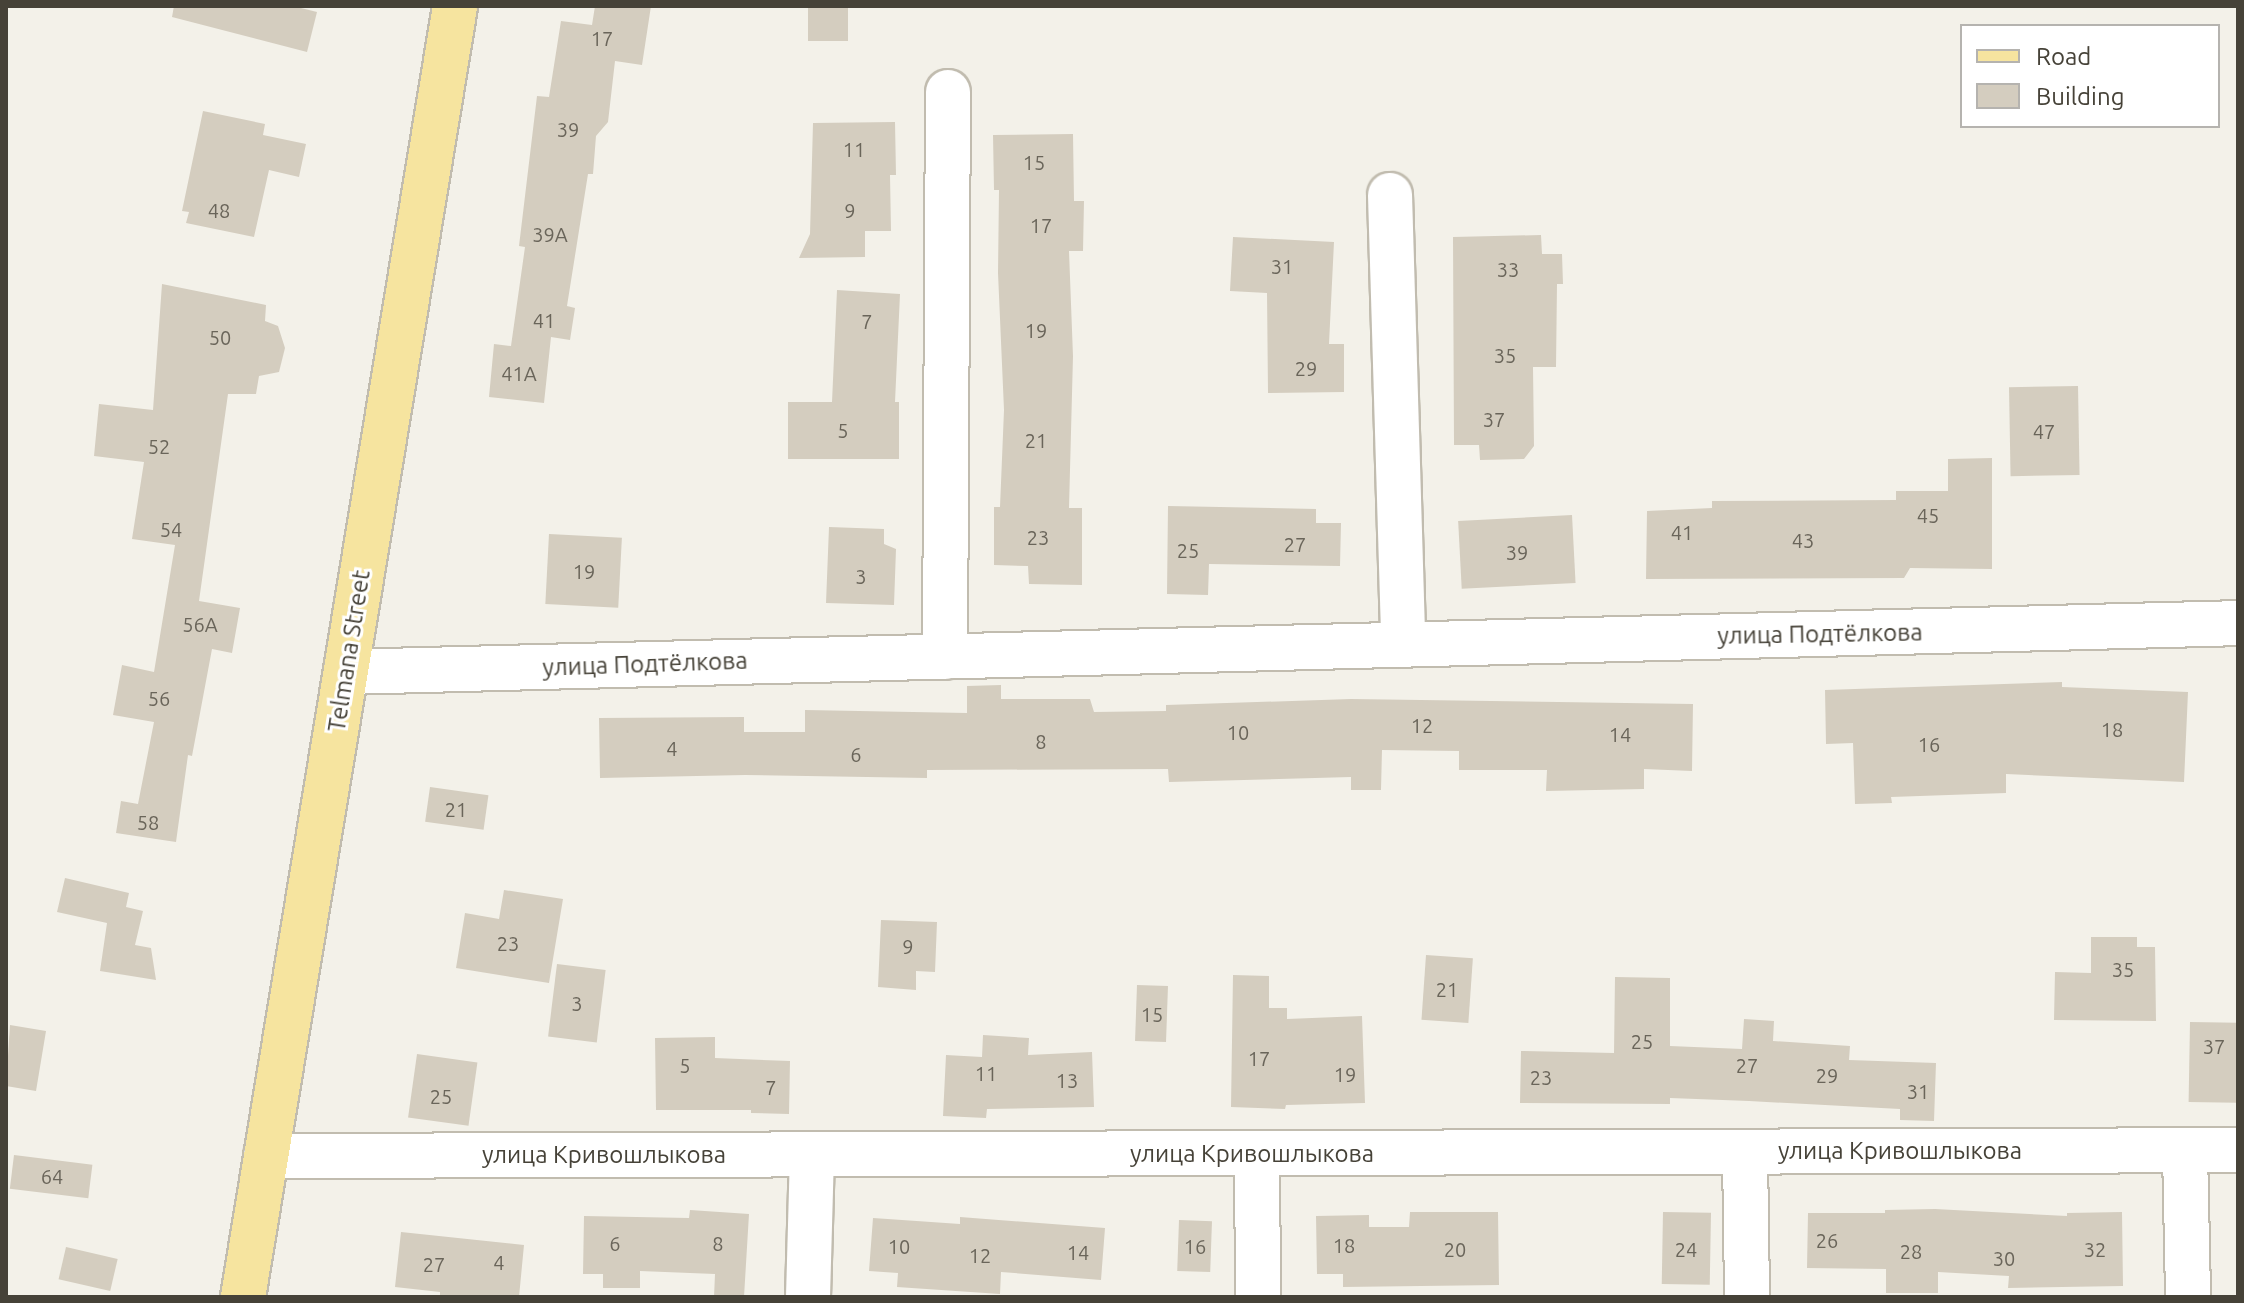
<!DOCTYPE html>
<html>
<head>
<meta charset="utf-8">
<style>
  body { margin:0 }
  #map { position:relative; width:2244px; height:1303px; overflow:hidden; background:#f3f1e9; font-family:Ubuntu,sans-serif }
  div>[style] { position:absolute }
  .building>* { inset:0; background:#d4cdbf; transform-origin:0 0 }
  .roads { filter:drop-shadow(2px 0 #c1bcaf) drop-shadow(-2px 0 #c1bcaf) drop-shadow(0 2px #c1bcaf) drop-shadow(0 -2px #c1bcaf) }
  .minor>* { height:44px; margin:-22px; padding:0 22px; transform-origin:22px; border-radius:22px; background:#fff }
  .major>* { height:44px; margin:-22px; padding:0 22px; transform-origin:22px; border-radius:22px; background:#f6e49f }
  span { translate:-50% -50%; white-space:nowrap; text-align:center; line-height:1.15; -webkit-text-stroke:6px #fff; paint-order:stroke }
  .number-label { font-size:20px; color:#6a655a }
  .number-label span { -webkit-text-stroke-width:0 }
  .street-label { font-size:24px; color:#464238 }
  .frame { position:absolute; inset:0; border:8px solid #464238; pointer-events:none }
  .legend { position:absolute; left:1960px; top:24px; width:260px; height:104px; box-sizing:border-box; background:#fff; border:2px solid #b5b3af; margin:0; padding:10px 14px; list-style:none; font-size:24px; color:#464238 }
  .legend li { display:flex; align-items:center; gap:16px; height:40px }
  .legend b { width:40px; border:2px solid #b5b3af }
</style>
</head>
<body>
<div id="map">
  <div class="building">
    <div style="clip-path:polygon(174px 6px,293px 6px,317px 12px,307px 52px,172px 17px)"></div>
    <div style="clip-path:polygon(595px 6px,651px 6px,642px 65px,615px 61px,608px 122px,596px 136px,593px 174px,588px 174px,567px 306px,575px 308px,570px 340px,551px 337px,544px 403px,489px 397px,494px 344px,511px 346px,525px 247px,519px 246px,537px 96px,549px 97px,561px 21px,592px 25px)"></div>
    <div style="left:808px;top:6px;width:40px;height:35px"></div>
    <div style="clip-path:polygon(203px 111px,265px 124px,263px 135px,306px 144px,299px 177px,269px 170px,254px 237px,186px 223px,189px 212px,182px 211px)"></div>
    <div style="clip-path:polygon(895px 122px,896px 175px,890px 175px,891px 231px,865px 231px,865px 257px,799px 258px,810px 234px,813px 123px)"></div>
    <div style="clip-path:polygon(1073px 134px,1074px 201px,1084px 201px,1083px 251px,1069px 251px,1073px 356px,1069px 508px,1082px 508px,1082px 585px,1029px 584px,1028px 566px,994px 565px,994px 507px,1000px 507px,1004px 410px,998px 273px,999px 190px,994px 190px,993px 135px)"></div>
    <div style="clip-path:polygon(1541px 235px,1542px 254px,1562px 254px,1563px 284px,1557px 284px,1556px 367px,1533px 367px,1534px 446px,1524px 459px,1480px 460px,1479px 445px,1454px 445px,1453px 237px)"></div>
    <div style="clip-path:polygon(1233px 237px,1334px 242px,1329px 344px,1344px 344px,1344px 392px,1268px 393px,1267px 293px,1230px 291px)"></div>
    <div style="clip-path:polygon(162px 284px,266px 305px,265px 321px,278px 326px,285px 348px,279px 372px,259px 376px,256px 394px,228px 394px,199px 601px,240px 608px,232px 653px,212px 649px,192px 756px,188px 755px,176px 842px,116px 833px,121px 801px,138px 804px,154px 722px,113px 715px,122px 665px,154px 672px,175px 545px,132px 539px,144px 462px,94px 456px,99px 404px,153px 410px)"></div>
    <div style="clip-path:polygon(837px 290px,900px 294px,895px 402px,899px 402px,899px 459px,788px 459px,788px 402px,832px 402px)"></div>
    <div style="left:2078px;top:386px;width:89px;height:69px;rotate:89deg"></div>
    <div style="clip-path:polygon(1992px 458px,1992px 569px,1910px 568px,1904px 578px,1646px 579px,1647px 511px,1712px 508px,1712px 501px,1896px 500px,1896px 491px,1948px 491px,1948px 459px)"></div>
    <div style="clip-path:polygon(1168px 506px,1316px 509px,1316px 523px,1341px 523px,1340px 566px,1209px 564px,1208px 595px,1167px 594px)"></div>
    <div style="left:1572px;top:515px;width:68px;height:114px;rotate:87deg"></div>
    <div style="clip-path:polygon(829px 527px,884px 529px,884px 544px,896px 549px,894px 605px,826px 603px)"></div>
    <div style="left:549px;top:534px;width:73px;height:70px;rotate:3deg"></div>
    <div style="clip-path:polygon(2062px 682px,2062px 687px,2188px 692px,2184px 782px,2006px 774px,2006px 793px,1891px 797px,1892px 803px,1855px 804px,1853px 743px,1826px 744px,1825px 690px)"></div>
    <div style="clip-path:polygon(1001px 685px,1001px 699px,1090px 699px,1094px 712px,1166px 711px,1166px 705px,1351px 699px,1693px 704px,1692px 771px,1644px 769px,1644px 789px,1546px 791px,1547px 770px,1459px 770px,1459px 751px,1382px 750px,1381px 790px,1351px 790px,1351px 777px,1169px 782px,1168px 769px,927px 770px,927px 778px,745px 775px,600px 778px,599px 718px,744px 717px,744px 732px,805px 732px,805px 710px,967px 713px,967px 686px)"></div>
    <div style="left:430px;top:787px;width:59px;height:35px;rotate:8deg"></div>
    <div style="clip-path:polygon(65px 878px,129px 893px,126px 907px,143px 911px,135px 945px,151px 948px,156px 980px,100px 971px,107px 923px,57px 912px)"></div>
    <div style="clip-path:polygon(504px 890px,563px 899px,549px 983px,456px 968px,465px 913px,499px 919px)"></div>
    <div style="clip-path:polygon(881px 920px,937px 922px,935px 972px,916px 971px,916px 990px,878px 987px)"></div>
    <div style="clip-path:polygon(2091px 937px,2137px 937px,2137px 947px,2155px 947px,2156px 1021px,2054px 1020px,2055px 972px,2091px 973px)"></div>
    <div style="left:1426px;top:955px;width:47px;height:65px;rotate:4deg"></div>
    <div style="left:557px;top:964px;width:49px;height:73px;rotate:7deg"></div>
    <div style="clip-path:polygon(1233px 975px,1269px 976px,1269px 1008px,1287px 1008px,1287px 1019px,1362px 1016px,1365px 1103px,1286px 1105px,1285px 1109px,1231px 1107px)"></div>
    <div style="clip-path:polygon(1615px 977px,1670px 978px,1670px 1046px,1742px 1049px,1744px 1019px,1774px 1021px,1773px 1041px,1850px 1046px,1849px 1060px,1936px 1063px,1934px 1121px,1900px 1120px,1900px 1109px,1749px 1101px,1670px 1098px,1670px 1104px,1520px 1103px,1521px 1051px,1614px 1053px)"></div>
    <div style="left:1137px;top:985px;width:31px;height:56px;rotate:2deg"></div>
    <div style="left:2190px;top:1022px;width:48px;height:80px;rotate:1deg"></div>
    <div style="clip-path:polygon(10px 1025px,46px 1031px,36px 1091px,6px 1086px)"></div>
    <div style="clip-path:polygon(983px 1035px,1029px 1038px,1028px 1055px,1092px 1052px,1094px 1107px,987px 1109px,986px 1118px,943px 1116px,946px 1055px,982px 1057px)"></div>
    <div style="clip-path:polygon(715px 1037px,715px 1058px,790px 1061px,789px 1114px,751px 1113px,751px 1110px,656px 1110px,655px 1038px)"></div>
    <div style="left:417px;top:1054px;width:61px;height:64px;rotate:8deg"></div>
    <div style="left:14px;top:1155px;width:79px;height:34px;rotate:7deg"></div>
    <div style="clip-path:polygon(1935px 1209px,2067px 1216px,2067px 1213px,2122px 1212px,2123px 1286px,2008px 1288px,2009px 1276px,1938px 1272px,1938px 1293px,1886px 1293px,1886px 1269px,1807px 1268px,1808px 1213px,1885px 1213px,1885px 1210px)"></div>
    <div style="clip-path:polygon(690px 1210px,749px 1214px,744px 1297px,714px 1297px,715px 1274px,640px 1271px,640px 1288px,603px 1288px,603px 1274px,583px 1274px,584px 1216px,689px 1218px)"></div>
    <div style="clip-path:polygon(1410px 1212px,1498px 1212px,1499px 1285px,1343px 1287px,1343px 1274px,1317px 1274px,1316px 1216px,1369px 1215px,1369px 1227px,1409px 1227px)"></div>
    <div style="left:1663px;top:1212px;width:48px;height:72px;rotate:1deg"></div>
    <div style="clip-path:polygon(960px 1217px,1105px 1228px,1101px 1280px,1001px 1272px,1000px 1294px,897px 1287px,898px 1273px,869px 1271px,873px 1218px,960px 1224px)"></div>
    <div style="left:1179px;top:1220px;width:33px;height:51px;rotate:2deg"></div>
    <div style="clip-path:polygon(401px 1232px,524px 1245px,519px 1297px,440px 1297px,440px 1292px,395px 1287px)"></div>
    <div style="left:66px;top:1247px;width:53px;height:33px;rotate:13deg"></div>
  </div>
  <div class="roads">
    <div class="minor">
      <div style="left:1390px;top:195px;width:450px;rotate:88.3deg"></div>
      <div style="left:945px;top:657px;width:565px;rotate:-89.7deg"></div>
      <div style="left:346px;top:672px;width:1893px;rotate:-1.48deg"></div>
      <div style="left:2185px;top:1151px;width:146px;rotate:88.8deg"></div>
      <div style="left:1745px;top:1152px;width:145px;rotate:89.2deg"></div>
      <div style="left:1257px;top:1154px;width:143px;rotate:89.6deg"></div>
      <div style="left:266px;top:1156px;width:1972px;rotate:-0.17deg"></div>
      <div style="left:808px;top:1297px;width:142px;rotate:-88.4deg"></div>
    </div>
    <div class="major">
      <div style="left:243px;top:1297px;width:1308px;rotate:-80.67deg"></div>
    </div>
  </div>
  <div class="number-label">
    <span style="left:602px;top:38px">17</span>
    <span style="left:568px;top:129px">39</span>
    <span style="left:854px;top:149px">11</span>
    <span style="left:1034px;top:162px">15</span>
    <span style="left:219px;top:210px">48</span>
    <span style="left:850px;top:210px">9</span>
    <span style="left:1041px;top:225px">17</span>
    <span style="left:550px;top:234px">39А</span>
    <span style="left:1282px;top:266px">31</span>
    <span style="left:1508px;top:269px">33</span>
    <span style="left:544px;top:320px">41</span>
    <span style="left:867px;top:321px">7</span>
    <span style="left:1036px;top:330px">19</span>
    <span style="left:220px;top:337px">50</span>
    <span style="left:1505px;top:355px">35</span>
    <span style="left:1306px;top:368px">29</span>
    <span style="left:519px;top:373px">41А</span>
    <span style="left:1494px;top:419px">37</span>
    <span style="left:843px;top:430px">5</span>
    <span style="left:2044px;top:431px">47</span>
    <span style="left:1036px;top:440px">21</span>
    <span style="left:159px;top:446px">52</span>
    <span style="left:1928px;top:515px">45</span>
    <span style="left:171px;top:529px">54</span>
    <span style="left:1682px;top:532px">41</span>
    <span style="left:1038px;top:537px">23</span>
    <span style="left:1803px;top:540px">43</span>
    <span style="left:1295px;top:544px">27</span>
    <span style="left:1188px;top:550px">25</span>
    <span style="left:1517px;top:552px">39</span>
    <span style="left:584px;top:571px">19</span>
    <span style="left:861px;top:576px">3</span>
    <span style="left:200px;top:624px">56А</span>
    <span style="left:159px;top:698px">56</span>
    <span style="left:1422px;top:725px">12</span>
    <span style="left:2112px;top:729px">18</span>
    <span style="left:1238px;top:732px">10</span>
    <span style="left:1620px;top:734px">14</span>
    <span style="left:1041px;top:741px">8</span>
    <span style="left:1929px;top:744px">16</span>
    <span style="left:672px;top:748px">4</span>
    <span style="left:856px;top:754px">6</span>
    <span style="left:456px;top:809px">21</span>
    <span style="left:148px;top:822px">58</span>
    <span style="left:508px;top:943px">23</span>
    <span style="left:908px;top:946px">9</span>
    <span style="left:2123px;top:969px">35</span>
    <span style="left:1447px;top:989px">21</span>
    <span style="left:577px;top:1003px">3</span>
    <span style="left:1152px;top:1014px">15</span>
    <span style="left:1642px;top:1041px">25</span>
    <span style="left:2214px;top:1046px">37</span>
    <span style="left:1259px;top:1058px">17</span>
    <span style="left:685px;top:1065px">5</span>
    <span style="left:1747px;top:1065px">27</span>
    <span style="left:986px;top:1073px">11</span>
    <span style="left:1345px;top:1074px">19</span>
    <span style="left:1827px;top:1075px">29</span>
    <span style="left:1541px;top:1077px">23</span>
    <span style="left:1067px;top:1080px">13</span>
    <span style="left:771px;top:1087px">7</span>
    <span style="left:1918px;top:1091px">31</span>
    <span style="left:441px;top:1096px">25</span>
    <span style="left:52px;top:1176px">64</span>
    <span style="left:1827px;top:1240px">26</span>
    <span style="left:615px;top:1243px">6</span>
    <span style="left:718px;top:1243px">8</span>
    <span style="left:1344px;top:1245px">18</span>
    <span style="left:899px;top:1246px">10</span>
    <span style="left:1195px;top:1246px">16</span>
    <span style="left:1455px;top:1249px">20</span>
    <span style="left:1686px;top:1249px">24</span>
    <span style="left:2095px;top:1249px">32</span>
    <span style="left:1911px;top:1251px">28</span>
    <span style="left:1078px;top:1252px">14</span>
    <span style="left:980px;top:1255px">12</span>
    <span style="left:2004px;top:1258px">30</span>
    <span style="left:499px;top:1262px">4</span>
    <span style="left:434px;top:1264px">27</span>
  </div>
  <div class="street-label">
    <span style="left:1820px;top:634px;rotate:-1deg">улица Подтёлкова</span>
    <span style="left:349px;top:651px;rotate:-81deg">Telmana Street</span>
    <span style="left:645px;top:664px;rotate:-2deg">улица Подтёлкова</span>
    <span style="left:1900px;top:1151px">улица Кривошлыкова</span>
    <span style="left:1252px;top:1154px">улица Кривошлыкова</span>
    <span style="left:604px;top:1155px">улица Кривошлыкова</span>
  </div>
  <div class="frame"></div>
  <ul class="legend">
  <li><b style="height:10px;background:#f6e49f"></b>Road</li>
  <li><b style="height:22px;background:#d4cdbf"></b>Building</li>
  </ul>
</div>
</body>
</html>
